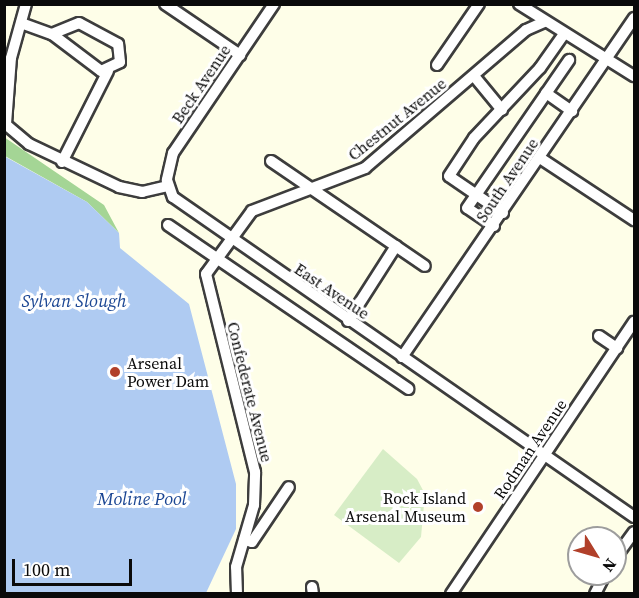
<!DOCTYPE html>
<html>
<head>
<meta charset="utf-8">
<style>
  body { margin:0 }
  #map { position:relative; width:639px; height:598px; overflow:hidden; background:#fefee8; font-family:"Source Serif 4",serif }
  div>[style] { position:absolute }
  .forest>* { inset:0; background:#a4d595 }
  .pitch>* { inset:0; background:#d7edc6 }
  .water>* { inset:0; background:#afcbf2 }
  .roads { filter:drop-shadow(2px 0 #3d3d3d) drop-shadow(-2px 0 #3d3d3d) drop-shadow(0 2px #3d3d3d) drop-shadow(0 -2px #3d3d3d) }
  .minor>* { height:10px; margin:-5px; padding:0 5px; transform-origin:5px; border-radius:5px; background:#fff }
  .dots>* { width:16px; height:16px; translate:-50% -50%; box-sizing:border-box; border:3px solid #fff; border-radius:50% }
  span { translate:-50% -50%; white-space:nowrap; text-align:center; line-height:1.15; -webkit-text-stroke:6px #fff; paint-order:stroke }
  .street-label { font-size:16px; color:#0a0a0a }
  .poi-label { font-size:16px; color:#0a0a0a }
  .left { translate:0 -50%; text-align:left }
  .right { translate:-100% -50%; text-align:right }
  .water-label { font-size:18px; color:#1b4693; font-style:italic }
  .frame { position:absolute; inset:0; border:6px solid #0a0a0a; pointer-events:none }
  .north { position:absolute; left:567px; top:526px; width:60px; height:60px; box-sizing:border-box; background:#fff; border:2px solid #9d9d9d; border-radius:50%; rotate:127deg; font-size:16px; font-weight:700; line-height:24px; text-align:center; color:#0a0a0a }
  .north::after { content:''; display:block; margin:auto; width:21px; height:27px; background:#b1402a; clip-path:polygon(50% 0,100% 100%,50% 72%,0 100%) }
  .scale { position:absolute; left:12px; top:559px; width:120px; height:27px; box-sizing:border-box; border:3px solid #0a0a0a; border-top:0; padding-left:8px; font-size:18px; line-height:21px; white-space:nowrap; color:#0a0a0a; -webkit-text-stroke:4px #fff; paint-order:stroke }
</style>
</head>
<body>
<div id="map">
  <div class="forest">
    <div style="clip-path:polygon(4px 137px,104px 205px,119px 233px,87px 202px,5px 156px)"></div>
  </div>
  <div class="pitch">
    <div style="clip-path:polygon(383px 449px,417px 479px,425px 494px,421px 537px,399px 563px,334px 515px)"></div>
  </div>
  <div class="water">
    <div style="clip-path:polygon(4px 156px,87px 202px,119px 233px,120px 248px,189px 304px,236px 484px,236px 529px,206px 593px,5px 593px)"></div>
  </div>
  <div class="roads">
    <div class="minor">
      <div style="left:165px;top:4px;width:91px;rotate:34.2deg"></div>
      <div style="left:274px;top:4px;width:180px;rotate:124.1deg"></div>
      <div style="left:173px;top:153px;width:28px;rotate:103deg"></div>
      <div style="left:167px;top:180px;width:18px;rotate:71deg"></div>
      <div style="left:173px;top:197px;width:561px;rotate:34.77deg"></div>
      <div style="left:519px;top:4px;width:136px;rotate:32.1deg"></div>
      <div style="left:21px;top:23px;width:33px;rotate:20deg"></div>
      <div style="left:52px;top:34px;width:61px;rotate:37.1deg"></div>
      <div style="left:101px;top:71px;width:21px;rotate:-25deg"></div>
      <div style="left:120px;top:62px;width:18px;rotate:-96deg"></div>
      <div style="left:118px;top:44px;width:44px;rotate:-151.7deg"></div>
      <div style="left:79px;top:23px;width:29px;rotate:158deg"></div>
      <div style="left:437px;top:65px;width:74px;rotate:-55.5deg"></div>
      <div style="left:474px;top:76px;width:44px;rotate:50.5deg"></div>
      <div style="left:546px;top:93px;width:32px;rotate:35deg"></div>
      <div style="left:4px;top:123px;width:33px;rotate:40deg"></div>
      <div style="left:29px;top:144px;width:100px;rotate:25.5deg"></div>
      <div style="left:119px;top:187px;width:24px;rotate:12deg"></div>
      <div style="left:142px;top:192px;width:27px;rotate:-13deg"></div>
      <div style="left:6px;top:124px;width:66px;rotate:-85.7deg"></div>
      <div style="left:11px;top:58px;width:56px;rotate:-74.5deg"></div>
      <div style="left:540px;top:158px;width:113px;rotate:33.4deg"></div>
      <div style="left:271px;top:161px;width:186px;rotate:34.3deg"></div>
      <div style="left:62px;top:162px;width:102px;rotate:-63.2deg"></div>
      <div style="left:503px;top:213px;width:65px;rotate:-145.6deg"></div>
      <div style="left:449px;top:176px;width:45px;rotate:-56.7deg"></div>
      <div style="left:474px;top:138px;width:96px;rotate:-46.7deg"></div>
      <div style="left:540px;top:68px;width:42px;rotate:-54.8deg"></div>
      <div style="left:168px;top:225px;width:291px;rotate:34.3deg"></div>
      <div style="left:494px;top:226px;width:32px;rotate:-146deg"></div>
      <div style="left:467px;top:208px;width:180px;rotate:-55.4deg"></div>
      <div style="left:348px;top:321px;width:89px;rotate:-57.4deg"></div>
      <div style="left:599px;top:336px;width:22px;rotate:34deg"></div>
      <div style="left:402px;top:357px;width:411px;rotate:-55.6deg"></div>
      <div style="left:244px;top:540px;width:8px;rotate:14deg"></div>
      <div style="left:252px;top:542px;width:66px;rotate:-56.1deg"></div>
      <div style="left:615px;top:558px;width:32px;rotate:-54deg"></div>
      <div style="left:312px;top:587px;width:7px;rotate:82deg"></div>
      <div style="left:237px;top:594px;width:27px;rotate:-92deg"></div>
      <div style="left:236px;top:567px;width:65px;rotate:-73.8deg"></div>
      <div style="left:254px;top:505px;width:33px;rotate:-88deg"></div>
      <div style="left:255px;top:472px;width:204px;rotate:-103.9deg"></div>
      <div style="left:206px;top:274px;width:78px;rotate:-53.9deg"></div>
      <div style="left:252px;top:211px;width:121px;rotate:-20.8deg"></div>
      <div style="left:365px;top:168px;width:212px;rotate:-40.6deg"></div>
      <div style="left:526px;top:30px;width:20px;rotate:-24deg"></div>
      <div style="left:451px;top:594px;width:328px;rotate:-56.1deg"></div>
      <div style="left:595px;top:594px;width:22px;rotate:-63deg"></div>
    </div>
  </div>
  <div class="dots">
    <div style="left:115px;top:372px;background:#b1402a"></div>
    <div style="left:478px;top:507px;background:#b1402a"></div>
  </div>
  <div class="street-label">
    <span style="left:201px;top:84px;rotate:-56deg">Beck Avenue</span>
    <span style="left:397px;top:119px;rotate:-39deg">Chestnut Avenue</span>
    <span style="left:507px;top:180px;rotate:-56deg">South Avenue</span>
    <span style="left:332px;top:291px;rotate:34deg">East Avenue</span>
    <span style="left:250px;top:392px;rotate:76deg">Confederate Avenue</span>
    <span style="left:530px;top:449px;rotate:-56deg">Rodman Avenue</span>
  </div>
  <div class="poi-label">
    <span class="left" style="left:127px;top:372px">Arsenal<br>Power Dam</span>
    <span class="right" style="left:466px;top:507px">Rock Island<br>Arsenal Museum</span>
  </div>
  <div class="water-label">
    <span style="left:74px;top:301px">Sylvan Slough</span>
    <span style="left:142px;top:499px">Moline Pool</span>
  </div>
  <div class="frame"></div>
  <div class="north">N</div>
  <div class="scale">100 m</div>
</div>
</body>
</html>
